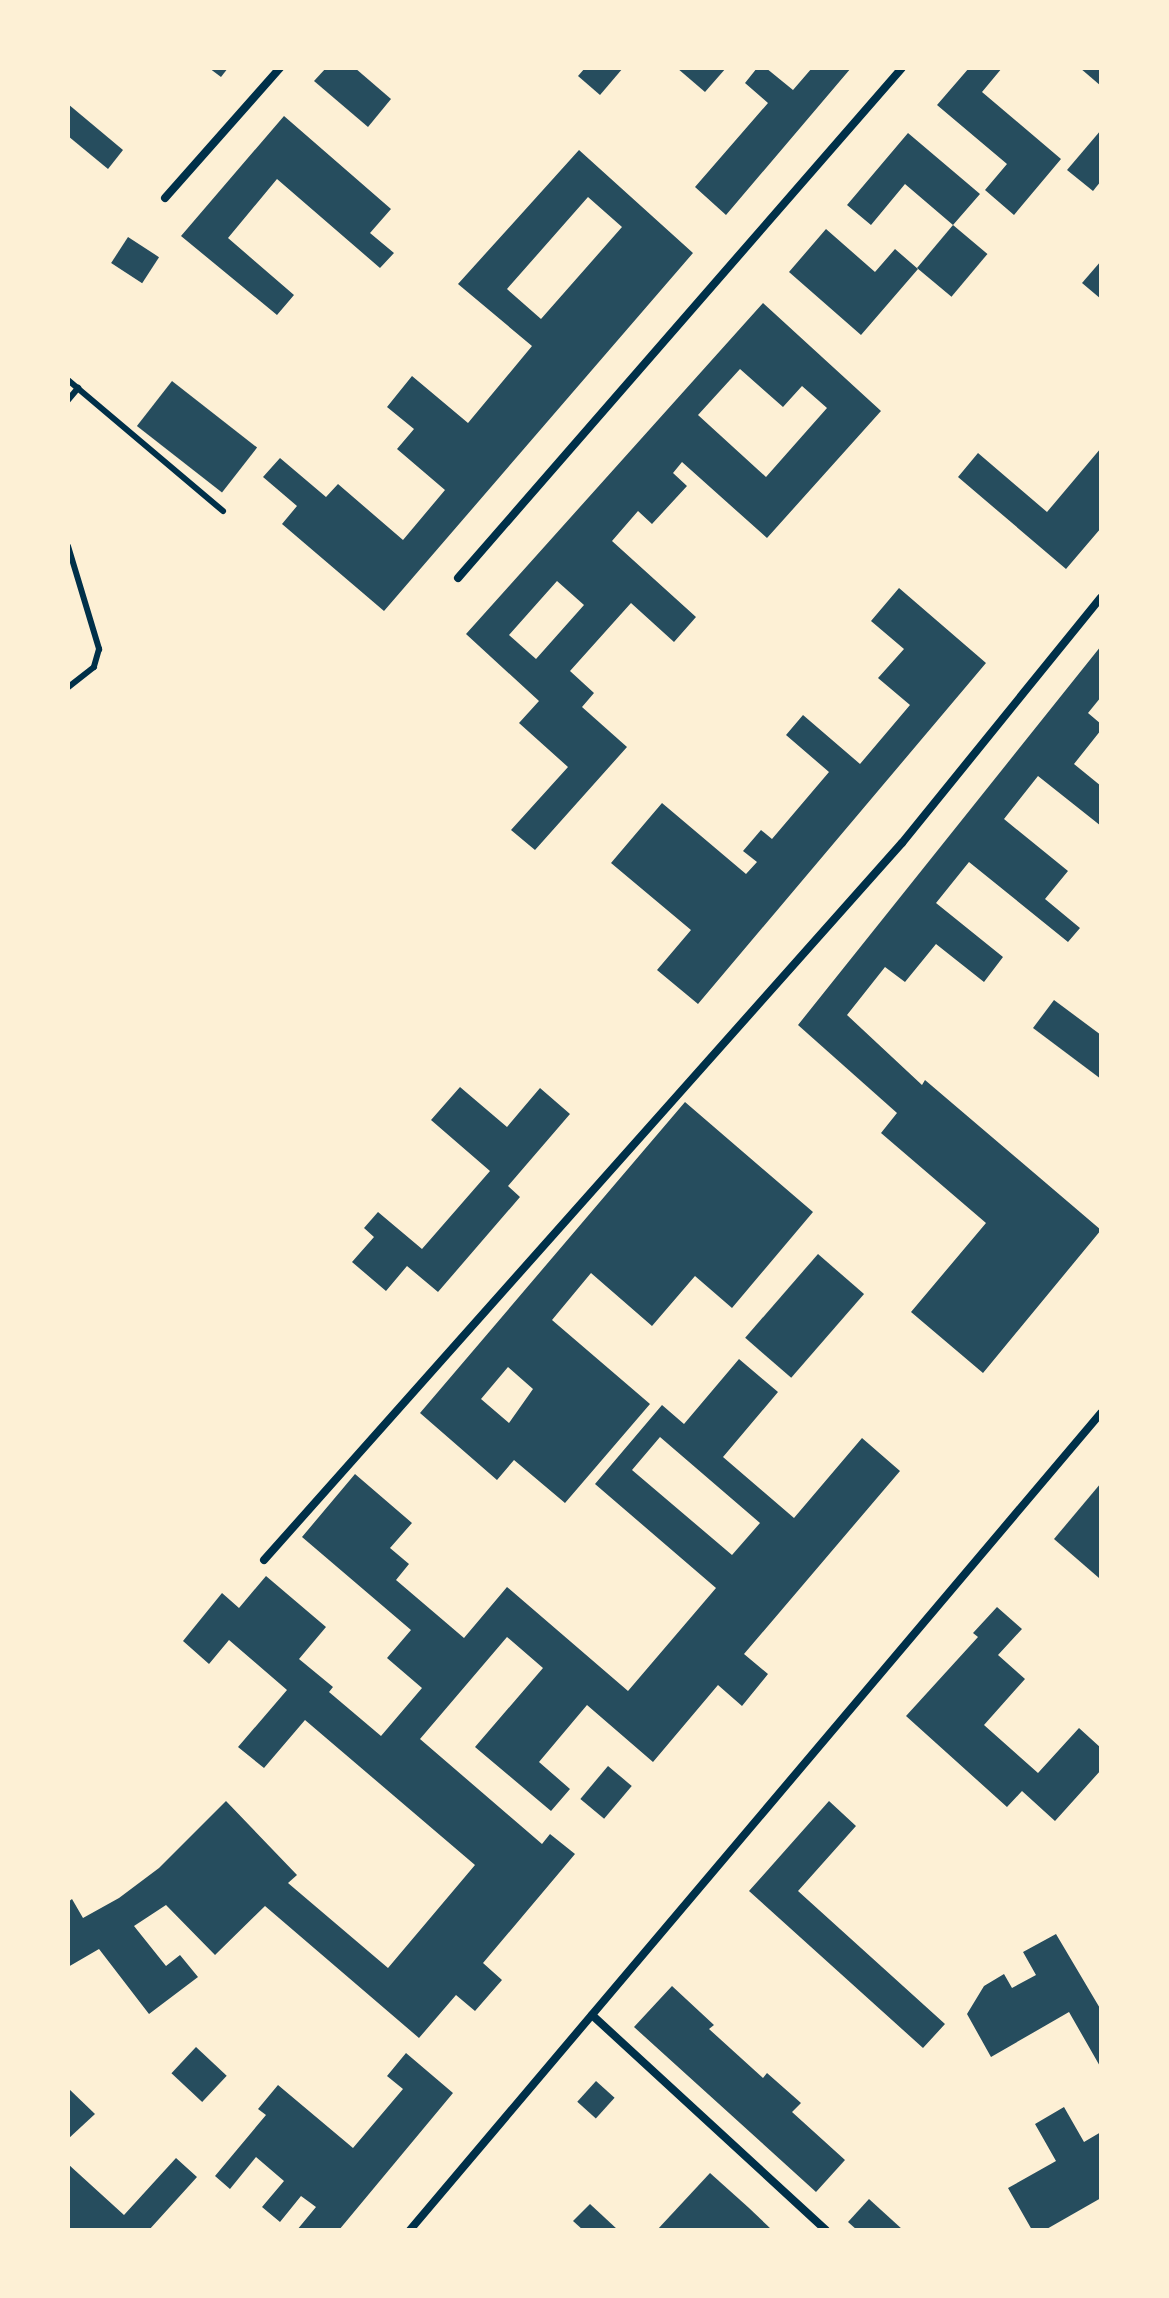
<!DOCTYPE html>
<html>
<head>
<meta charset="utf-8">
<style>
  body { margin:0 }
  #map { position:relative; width:1169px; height:2298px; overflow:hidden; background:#fdf0d5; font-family:"Archivo Narrow",sans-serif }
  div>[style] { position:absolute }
  .building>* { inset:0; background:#264d5e; transform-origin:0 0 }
  .service>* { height:6px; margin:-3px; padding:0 3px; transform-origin:3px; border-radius:3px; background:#003049 }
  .minor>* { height:8px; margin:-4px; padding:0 4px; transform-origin:4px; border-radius:4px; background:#003049 }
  span { translate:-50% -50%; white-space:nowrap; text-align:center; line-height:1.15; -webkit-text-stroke:8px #fdf0d5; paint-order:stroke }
  .frame { position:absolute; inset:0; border:70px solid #fdf0d5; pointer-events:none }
</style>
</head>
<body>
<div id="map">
  <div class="building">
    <div style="clip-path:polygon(209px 68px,228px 68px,221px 77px)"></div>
    <div style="clip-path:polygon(326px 68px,355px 68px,391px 99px,368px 127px,314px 81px)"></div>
    <div style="clip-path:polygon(585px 68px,623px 68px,600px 95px,578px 76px)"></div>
    <div style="clip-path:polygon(677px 68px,726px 68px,705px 92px)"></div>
    <div style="clip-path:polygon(757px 68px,766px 68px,793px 90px,812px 68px,851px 68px,726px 215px,695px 187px,768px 103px,745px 83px)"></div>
    <div style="clip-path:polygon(969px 68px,1002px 68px,982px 92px,1061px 159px,1014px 215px,985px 190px,1007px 164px,937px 105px)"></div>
    <div style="clip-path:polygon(1080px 68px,1101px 68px,1101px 86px)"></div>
    <div style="clip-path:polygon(68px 104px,123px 150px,108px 169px,68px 136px)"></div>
    <div style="clip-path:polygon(284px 116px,391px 209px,370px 233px,394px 253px,380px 268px,277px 179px,228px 238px,294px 295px,277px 315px,181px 236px)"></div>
    <div style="clip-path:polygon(1101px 130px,1101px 181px,1093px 191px,1067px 170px)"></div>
    <div style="clip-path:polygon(908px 133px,980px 194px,953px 225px,905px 184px,871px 225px,847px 205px)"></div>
    <div style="clip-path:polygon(evenodd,579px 150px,693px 253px,384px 611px,282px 524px,297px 506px,263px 477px,280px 458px,326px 497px,338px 484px,403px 540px,445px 490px,397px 449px,414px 429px,387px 407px,412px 376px,468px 423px,532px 346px,458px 284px,579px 150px,588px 197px,622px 227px,541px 319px,507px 289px,588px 197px)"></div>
    <div style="left:953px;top:225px;width:45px;height:56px;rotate:40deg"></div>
    <div style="clip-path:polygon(826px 229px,875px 272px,895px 249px,918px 269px,861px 335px,789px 272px)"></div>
    <div style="left:128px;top:237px;width:37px;height:31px;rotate:33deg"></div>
    <div style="clip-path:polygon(1101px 261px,1101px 299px,1082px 283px)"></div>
    <div style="clip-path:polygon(evenodd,763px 303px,881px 411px,767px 538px,682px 462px,673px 473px,687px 486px,652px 524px,638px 511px,612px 541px,696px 617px,674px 642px,631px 603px,570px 671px,594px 693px,582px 707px,627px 747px,535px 850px,511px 830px,568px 767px,519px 723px,539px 701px,466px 634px,763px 303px,740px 369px,783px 407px,802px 386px,827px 408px,766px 477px,698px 415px,740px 369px,763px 303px,557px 581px,584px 605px,536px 659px,509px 635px,557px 581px)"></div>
    <div style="left:172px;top:381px;width:108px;height:57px;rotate:38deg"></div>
    <div style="clip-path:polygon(1101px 448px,1101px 528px,1066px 569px,958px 477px,978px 453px,1047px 512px)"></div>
    <div style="clip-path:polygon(899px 588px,986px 663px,698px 1004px,657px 970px,691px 930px,611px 863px,662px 803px,746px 874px,757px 862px,743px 851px,761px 830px,772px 839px,829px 772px,786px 735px,803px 715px,860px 764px,910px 705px,878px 678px,904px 649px,871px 621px)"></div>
    <div style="clip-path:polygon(1101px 646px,1101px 697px,1088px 713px,1101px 724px,1101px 730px,1074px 764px,1101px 786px,1101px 826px,1038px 776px,1004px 819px,1068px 871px,1045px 899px,1080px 928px,1068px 942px,969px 862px,936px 903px,1003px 957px,984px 982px,936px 944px,905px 982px,885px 967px,847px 1015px,922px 1085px,925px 1080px,1101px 1230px,983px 1373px,911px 1312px,986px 1223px,881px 1133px,897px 1113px,798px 1025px)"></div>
    <div style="clip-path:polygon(1054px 1000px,1101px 1035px,1101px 1079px,1033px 1028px)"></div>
    <div style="clip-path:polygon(460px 1087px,507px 1127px,540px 1088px,570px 1114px,508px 1186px,520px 1197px,438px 1292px,407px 1266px,386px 1291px,352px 1262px,374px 1237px,364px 1228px,378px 1212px,422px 1249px,490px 1171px,431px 1120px)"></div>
    <div style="clip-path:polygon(evenodd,685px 1102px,813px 1212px,732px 1308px,695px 1276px,652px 1326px,591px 1273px,552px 1320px,650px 1404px,565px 1503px,514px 1460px,497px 1480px,420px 1413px,685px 1102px,508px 1367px,533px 1389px,509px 1423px,481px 1399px,508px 1367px)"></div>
    <div style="left:818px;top:1254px;width:61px;height:111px;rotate:41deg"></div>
    <div style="clip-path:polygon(evenodd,739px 1359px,778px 1392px,723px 1457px,794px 1518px,862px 1438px,900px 1471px,744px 1654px,768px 1674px,742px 1706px,718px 1685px,653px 1762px,587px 1705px,539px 1762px,570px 1789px,551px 1811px,475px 1747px,543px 1668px,507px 1637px,420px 1739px,542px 1844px,550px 1834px,575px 1854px,483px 1963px,502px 1980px,475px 2011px,456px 1995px,419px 2038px,265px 1906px,215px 1955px,166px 1905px,134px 1926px,166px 1966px,180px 1955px,198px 1977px,149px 2014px,99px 1949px,68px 1967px,68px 1902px,72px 1899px,83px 1918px,119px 1898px,159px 1868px,226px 1801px,297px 1875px,288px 1883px,388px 1968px,475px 1865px,305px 1720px,264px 1768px,238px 1747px,287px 1690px,229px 1640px,209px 1664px,183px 1641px,222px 1593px,239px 1608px,266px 1576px,326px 1627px,299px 1659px,333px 1687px,329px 1692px,381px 1736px,422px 1688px,387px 1658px,411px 1630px,302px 1537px,355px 1474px,412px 1523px,390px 1548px,409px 1564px,396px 1580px,464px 1638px,507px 1587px,628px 1691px,716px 1588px,595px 1484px,662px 1405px,684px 1424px,739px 1359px,660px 1437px,760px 1523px,732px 1555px,632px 1470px,660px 1437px)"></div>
    <div style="clip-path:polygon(1101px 1483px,1101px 1576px,1099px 1578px,1054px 1539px)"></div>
    <div style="clip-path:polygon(997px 1607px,1022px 1629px,998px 1655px,1025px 1679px,984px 1725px,1038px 1773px,1079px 1728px,1101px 1748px,1101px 1770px,1055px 1821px,1022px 1791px,1007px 1807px,906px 1716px,978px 1637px,973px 1633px)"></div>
    <div style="left:608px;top:1766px;width:31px;height:43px;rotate:40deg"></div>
    <div style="clip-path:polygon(829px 1801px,856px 1826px,798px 1891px,945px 2024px,923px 2048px,749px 1891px)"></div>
    <div style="clip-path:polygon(1056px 1934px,1101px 2010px,1101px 2068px,1069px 2012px,991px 2057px,967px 2014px,984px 1986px,1004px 1974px,1012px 1988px,1036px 1975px,1023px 1952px)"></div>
    <div style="clip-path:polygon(672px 1986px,714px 2025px,709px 2029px,763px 2078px,767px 2073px,801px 2103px,792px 2112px,845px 2160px,816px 2192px,634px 2027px)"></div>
    <div style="left:196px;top:2047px;width:42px;height:36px;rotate:43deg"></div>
    <div style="clip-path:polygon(406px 2053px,453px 2093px,339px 2230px,297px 2230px,316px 2207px,301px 2196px,280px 2222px,262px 2207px,284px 2181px,256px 2157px,230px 2189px,215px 2176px,266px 2115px,258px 2109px,278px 2085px,353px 2148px,403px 2089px,387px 2076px)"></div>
    <div style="left:596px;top:2081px;width:25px;height:28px;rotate:42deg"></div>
    <div style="clip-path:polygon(68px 2088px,95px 2114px,68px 2139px)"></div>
    <div style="clip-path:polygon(1064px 2107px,1084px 2142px,1101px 2132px,1101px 2198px,1045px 2230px,1032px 2230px,1008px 2188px,1056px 2161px,1035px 2124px)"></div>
    <div style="clip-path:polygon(176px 2158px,197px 2177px,149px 2230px,68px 2230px,68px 2164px,124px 2215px)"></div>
    <div style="clip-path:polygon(710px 2173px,749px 2208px,772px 2230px,657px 2230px)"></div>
    <div style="clip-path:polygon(869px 2199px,903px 2230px,857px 2230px,848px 2222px)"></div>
    <div style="clip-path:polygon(590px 2204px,618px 2230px,583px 2230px,573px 2221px)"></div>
  </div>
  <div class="service">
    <div style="left:68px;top:380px;width:203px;rotate:40.2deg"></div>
    <div style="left:68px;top:400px;width:16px;rotate:-50deg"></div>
    <div style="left:68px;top:546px;width:108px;rotate:73.2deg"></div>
    <div style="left:99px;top:649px;width:19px;rotate:106deg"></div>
    <div style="left:94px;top:667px;width:33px;rotate:142deg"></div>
  </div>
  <div class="minor">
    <div style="left:165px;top:198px;width:174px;rotate:-48.5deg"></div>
    <div style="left:458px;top:578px;width:676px;rotate:-48.96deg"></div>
    <div style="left:264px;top:1560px;width:960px;rotate:-48.34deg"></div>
    <div style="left:902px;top:843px;width:316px;rotate:-51deg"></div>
    <div style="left:592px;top:2015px;width:318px;rotate:42.6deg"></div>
    <div style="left:410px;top:2230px;width:1070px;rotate:-49.78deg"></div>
  </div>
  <div class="frame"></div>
</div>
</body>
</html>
